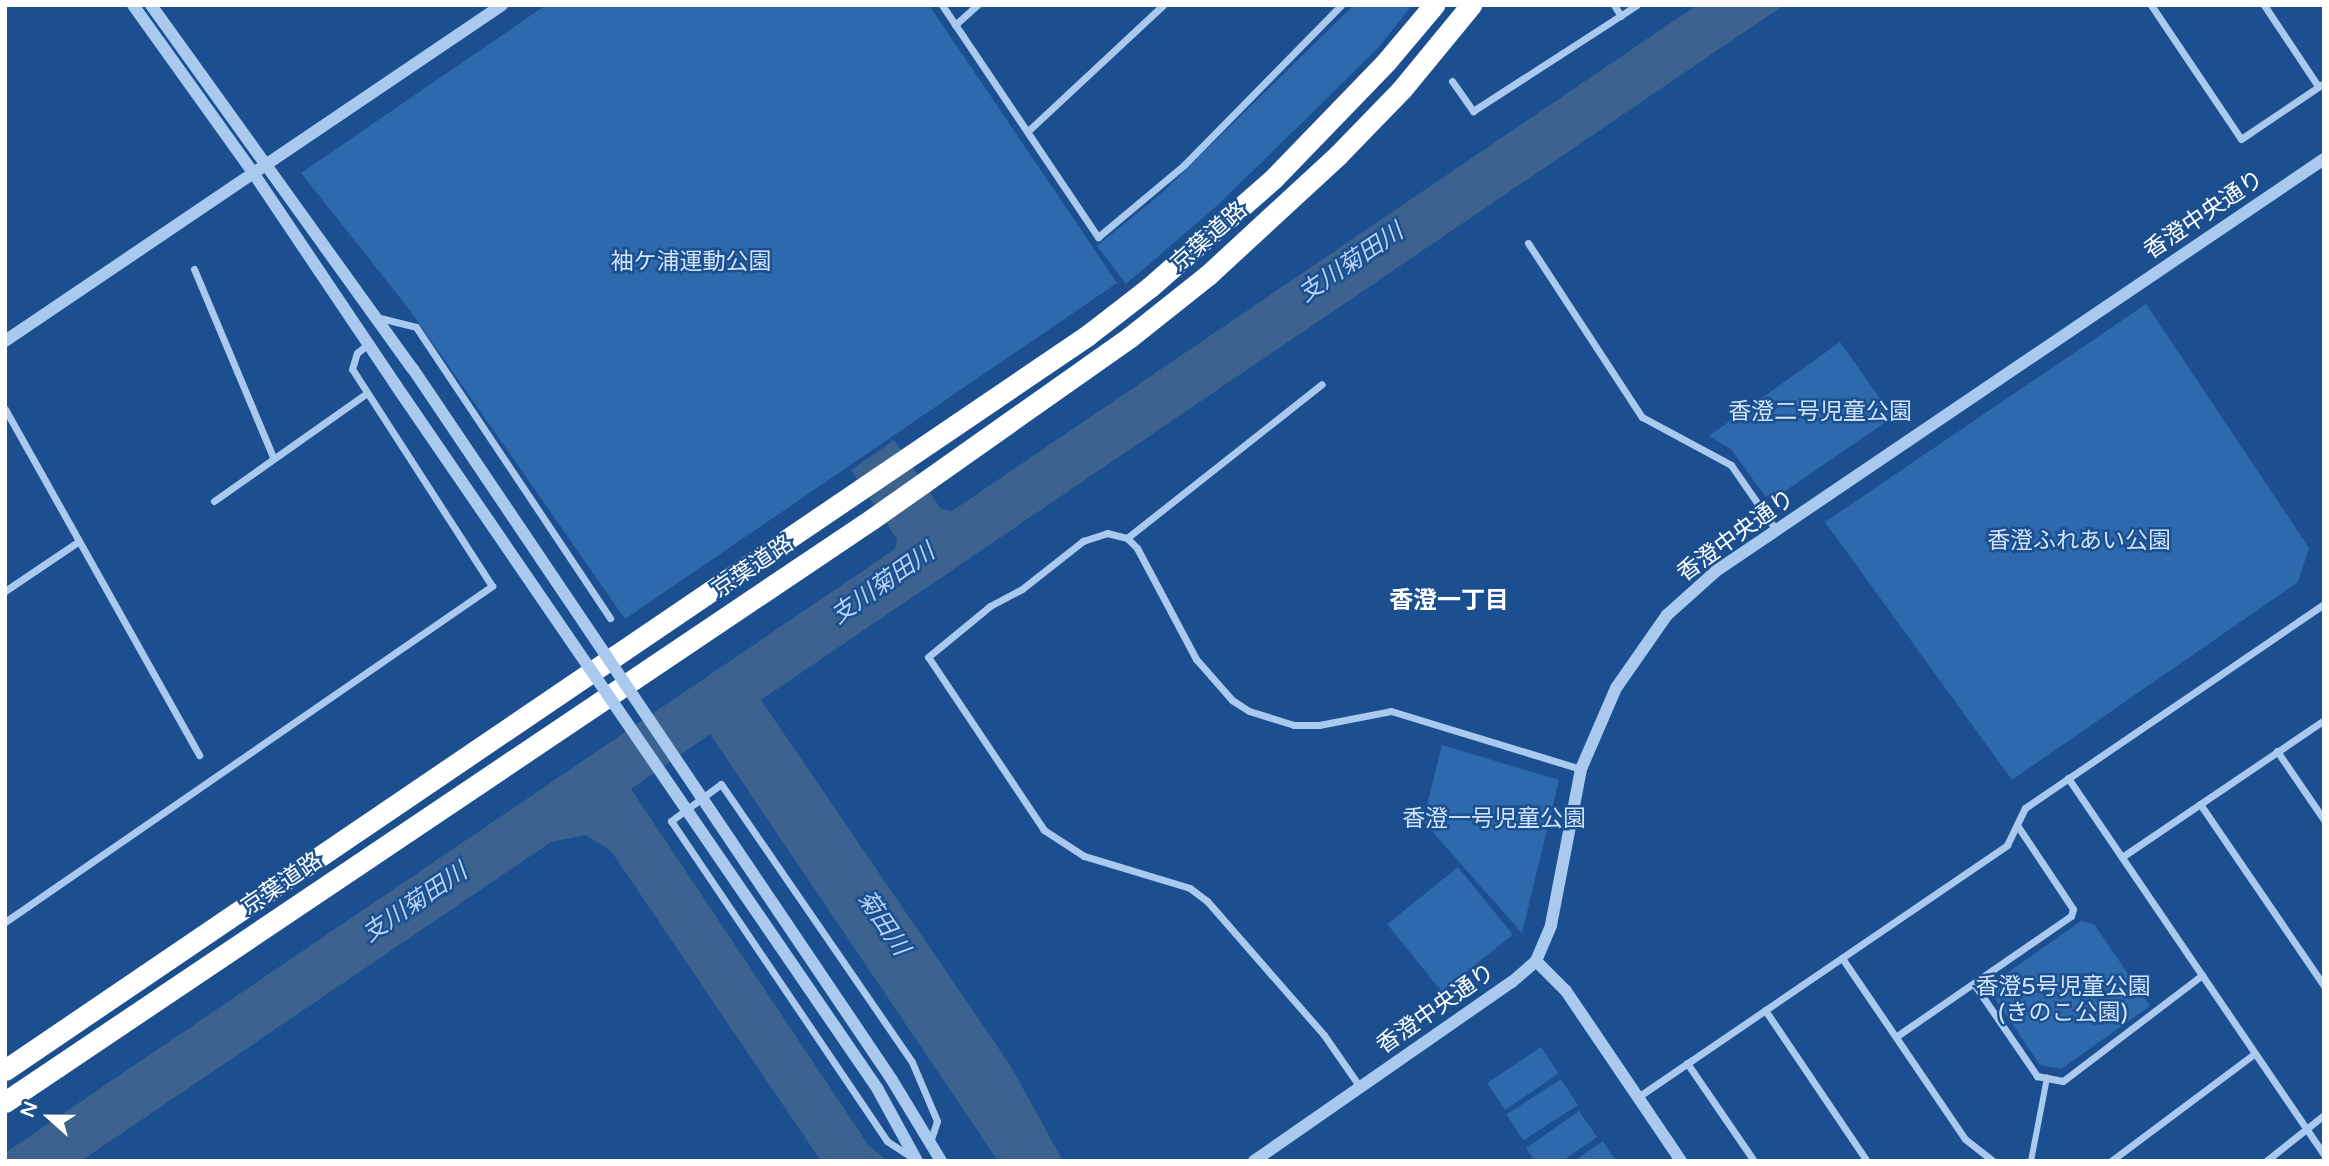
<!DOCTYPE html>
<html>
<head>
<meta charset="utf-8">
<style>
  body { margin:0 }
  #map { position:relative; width:2329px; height:1166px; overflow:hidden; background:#1b4f8f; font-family:"Varela Round","Noto Sans JP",sans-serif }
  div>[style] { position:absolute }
  .green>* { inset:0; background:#2e69ad; transform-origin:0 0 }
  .water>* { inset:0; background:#3c6290 }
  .pedestrian>* { height:6px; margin:-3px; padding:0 3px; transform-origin:3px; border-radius:3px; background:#a9c9ee }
  .minor>* { height:7px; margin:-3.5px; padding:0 3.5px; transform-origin:3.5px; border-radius:3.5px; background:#a9c9ee }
  .tertiary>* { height:12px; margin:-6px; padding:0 6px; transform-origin:6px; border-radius:6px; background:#a9c9ee }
  .motorway>* { height:21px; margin:-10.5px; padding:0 10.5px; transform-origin:10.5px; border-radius:10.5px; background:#fff }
  .tertiary-bridge>* { height:12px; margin:-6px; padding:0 6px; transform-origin:6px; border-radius:6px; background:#a9c9ee }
  span { translate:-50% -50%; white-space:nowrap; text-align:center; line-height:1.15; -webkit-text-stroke:5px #1b4f8f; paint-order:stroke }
  .street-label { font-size:23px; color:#fff }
  .park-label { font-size:23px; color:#cfe3fa }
  .water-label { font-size:24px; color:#b5d3f5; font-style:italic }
  .neighbourhood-label { font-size:24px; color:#fff; font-weight:700 }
  .frame { position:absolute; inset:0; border:7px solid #fff; pointer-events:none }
  .north { position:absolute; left:14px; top:1082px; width:70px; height:70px; -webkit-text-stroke:5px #1b4f8f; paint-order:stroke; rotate:291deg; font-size:19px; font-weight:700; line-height:28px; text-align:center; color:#fff }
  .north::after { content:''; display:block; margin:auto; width:24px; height:32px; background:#fff; clip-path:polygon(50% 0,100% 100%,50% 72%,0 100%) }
</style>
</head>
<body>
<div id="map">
  <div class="green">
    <div style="clip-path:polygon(546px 5px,929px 5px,1117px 283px,625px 619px,409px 309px,301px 173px)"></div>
    <div style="clip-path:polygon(1354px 5px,1412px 5px,1378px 48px,1219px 204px,1126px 284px,1097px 246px,1163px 192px)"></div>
    <div style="clip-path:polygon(2146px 304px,2309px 548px,2298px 582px,2012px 780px,1825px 522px)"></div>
    <div style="clip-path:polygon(1840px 342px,1893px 417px,1775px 498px,1765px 496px,1731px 449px,1709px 436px)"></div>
    <div style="clip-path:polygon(1442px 745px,1559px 780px,1522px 933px,1423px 821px)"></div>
    <div style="left:1458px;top:867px;width:87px;height:91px;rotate:51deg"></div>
    <div style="clip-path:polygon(2081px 921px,2094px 924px,2150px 1006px,2061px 1069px,2040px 1065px,1987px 987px)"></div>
    <div style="left:1541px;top:1047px;width:32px;height:65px;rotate:56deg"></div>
    <div style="left:1561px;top:1079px;width:31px;height:65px;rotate:57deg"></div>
    <div style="clip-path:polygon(1579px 1111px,1597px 1137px,1562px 1161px,1535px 1161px,1526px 1148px)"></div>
    <div style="clip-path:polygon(1603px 1141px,1616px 1161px,1574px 1161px)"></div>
  </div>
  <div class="water">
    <div style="clip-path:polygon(1697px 5px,1784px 5px,761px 700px,1010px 1065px,1063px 1161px,998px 1161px,710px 734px,631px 789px,869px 1146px,888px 1161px,821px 1161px,611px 851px,586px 835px,551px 842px,81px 1161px,5px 1161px,5px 1153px,895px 549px,897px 539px,851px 470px,894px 440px,941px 509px,952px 511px)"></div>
  </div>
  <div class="pedestrian">
    <div style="left:2031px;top:1161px;width:85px;rotate:-79.1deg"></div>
  </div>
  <div class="minor">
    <div style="left:942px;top:5px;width:280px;rotate:56.1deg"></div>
    <div style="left:1098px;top:237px;width:112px;rotate:-39.9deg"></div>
    <div style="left:1184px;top:165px;width:224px;rotate:-45.5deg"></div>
    <div style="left:1614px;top:5px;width:13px;rotate:58deg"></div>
    <div style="left:2151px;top:5px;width:161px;rotate:56.1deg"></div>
    <div style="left:2241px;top:139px;width:100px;rotate:-34deg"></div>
    <div style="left:2264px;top:5px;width:97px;rotate:56.3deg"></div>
    <div style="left:955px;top:25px;width:30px;rotate:-42deg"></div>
    <div style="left:1452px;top:81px;width:37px;rotate:55deg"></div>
    <div style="left:1473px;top:111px;width:195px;rotate:-32.9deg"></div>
    <div style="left:1028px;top:131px;width:185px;rotate:-43deg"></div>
    <div style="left:1528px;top:243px;width:208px;rotate:56.8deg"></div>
    <div style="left:1642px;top:417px;width:101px;rotate:28.3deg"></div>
    <div style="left:1731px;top:465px;width:79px;rotate:55.3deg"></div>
    <div style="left:194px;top:269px;width:204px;rotate:67.2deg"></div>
    <div style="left:376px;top:317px;width:41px;rotate:14deg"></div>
    <div style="left:416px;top:327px;width:350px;rotate:56.3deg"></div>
    <div style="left:5px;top:409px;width:397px;rotate:60.7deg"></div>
    <div style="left:214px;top:501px;width:187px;rotate:-35.2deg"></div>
    <div style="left:1127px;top:538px;width:248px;rotate:-38.3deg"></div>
    <div style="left:5px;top:591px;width:89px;rotate:-34deg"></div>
    <div style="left:2277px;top:751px;width:83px;rotate:55.7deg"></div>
    <div style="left:2068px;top:778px;width:456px;rotate:55.8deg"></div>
    <div style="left:2200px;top:804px;width:220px;rotate:55.7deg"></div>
    <div style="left:2122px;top:857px;width:244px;rotate:-34.1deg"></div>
    <div style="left:5px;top:922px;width:592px;rotate:-34.6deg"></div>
    <div style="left:492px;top:586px;width:258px;rotate:-122.8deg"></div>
    <div style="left:352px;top:369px;width:17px;rotate:-73deg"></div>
    <div style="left:357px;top:353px;width:14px;rotate:-39deg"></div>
    <div style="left:1842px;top:958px;width:219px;rotate:55.8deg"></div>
    <div style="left:1965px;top:1139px;width:36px;rotate:38deg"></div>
    <div style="left:1974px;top:984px;width:112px;rotate:55.6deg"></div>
    <div style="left:2037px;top:1076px;width:26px;rotate:11deg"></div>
    <div style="left:2063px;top:1081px;width:175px;rotate:-37.3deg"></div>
    <div style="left:1765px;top:1010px;width:182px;rotate:56deg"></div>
    <div style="left:1897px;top:1036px;width:211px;rotate:-34.6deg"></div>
    <div style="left:2071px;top:916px;width:7px;rotate:-74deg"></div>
    <div style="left:2073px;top:909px;width:101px;rotate:-123.7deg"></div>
    <div style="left:1687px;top:1063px;width:119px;rotate:55.6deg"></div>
    <div style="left:1360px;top:1087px;width:63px;rotate:-124.7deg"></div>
    <div style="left:1324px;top:1035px;width:178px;rotate:-131.1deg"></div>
    <div style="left:1207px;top:901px;width:21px;rotate:-143deg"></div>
    <div style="left:1190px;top:888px;width:111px;rotate:-163.2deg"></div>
    <div style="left:1084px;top:856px;width:48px;rotate:-147deg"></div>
    <div style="left:1044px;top:830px;width:208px;rotate:-123.8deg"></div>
    <div style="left:928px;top:657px;width:80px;rotate:-39.4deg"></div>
    <div style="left:990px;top:606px;width:36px;rotate:-28deg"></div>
    <div style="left:1022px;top:589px;width:78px;rotate:-38.2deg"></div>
    <div style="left:1083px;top:541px;width:25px;rotate:-18deg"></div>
    <div style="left:1107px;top:533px;width:21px;rotate:14deg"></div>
    <div style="left:1127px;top:538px;width:14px;rotate:45deg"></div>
    <div style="left:1137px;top:548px;width:126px;rotate:62deg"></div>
    <div style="left:1196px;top:659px;width:55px;rotate:48.7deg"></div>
    <div style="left:1232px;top:700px;width:20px;rotate:33deg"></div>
    <div style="left:1249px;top:711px;width:47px;rotate:17.3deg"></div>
    <div style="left:1294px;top:725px;width:25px"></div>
    <div style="left:1319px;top:725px;width:73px;rotate:-11deg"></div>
    <div style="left:1391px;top:711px;width:199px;rotate:17deg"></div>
    <div style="left:1638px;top:1097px;width:447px;rotate:-34.3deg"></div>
    <div style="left:2007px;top:845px;width:41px;rotate:-64.1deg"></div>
    <div style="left:2025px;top:808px;width:362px;rotate:-34.3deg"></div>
    <div style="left:913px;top:1158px;width:31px;rotate:-147deg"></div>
    <div style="left:887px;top:1141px;width:386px;rotate:-124deg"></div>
    <div style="left:671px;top:821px;width:62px;rotate:-36.5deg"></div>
    <div style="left:721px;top:784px;width:337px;rotate:55.5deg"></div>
    <div style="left:912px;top:1062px;width:64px;rotate:67deg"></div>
    <div style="left:937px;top:1121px;width:22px;rotate:108deg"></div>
    <div style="left:2111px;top:1161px;width:179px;rotate:-36.8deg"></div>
    <div style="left:2266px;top:1161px;width:74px;rotate:-38.4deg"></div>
  </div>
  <div class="tertiary">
    <div style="left:133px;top:5px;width:208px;rotate:54.4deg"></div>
    <div style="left:254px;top:174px;width:253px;rotate:56.1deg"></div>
    <div style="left:151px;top:5px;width:448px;rotate:54.3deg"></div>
    <div style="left:5px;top:341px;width:600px;rotate:-34.06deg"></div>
    <div style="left:1536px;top:961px;width:42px;rotate:45deg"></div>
    <div style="left:1566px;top:991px;width:205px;rotate:55.9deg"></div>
    <div style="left:892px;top:1080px;width:95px;rotate:58.8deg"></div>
    <div style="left:877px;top:1088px;width:83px;rotate:61.3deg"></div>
    <div style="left:1254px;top:1161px;width:314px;rotate:-34.8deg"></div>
    <div style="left:1512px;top:982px;width:32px;rotate:-41deg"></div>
    <div style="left:1536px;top:961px;width:39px;rotate:-67deg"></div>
    <div style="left:1551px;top:925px;width:159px;rotate:-79.1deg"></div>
    <div style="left:1581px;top:769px;width:88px;rotate:-66.6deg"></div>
    <div style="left:1616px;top:688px;width:89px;rotate:-55.1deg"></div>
    <div style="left:1667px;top:615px;width:66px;rotate:-41.9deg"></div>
    <div style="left:1716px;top:571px;width:734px;rotate:-34.12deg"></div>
  </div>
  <div class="motorway">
    <div style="left:5px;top:1070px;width:1309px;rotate:-34.16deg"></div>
    <div style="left:1088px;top:335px;width:78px;rotate:-37.7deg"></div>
    <div style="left:1150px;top:287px;width:165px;rotate:-41.3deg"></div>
    <div style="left:1274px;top:178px;width:161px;rotate:-46deg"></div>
    <div style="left:1386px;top:62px;width:75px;rotate:-49.9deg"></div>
    <div style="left:5px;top:1102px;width:1045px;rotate:-33.92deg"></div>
    <div style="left:872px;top:519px;width:316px;rotate:-35.2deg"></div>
    <div style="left:1130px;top:337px;width:100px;rotate:-38.5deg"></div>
    <div style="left:1208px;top:275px;width:177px;rotate:-42.7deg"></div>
    <div style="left:1338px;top:155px;width:92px;rotate:-45.9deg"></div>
    <div style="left:1402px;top:89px;width:109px;rotate:-50.6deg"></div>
  </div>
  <div class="tertiary-bridge">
    <div style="left:413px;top:369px;width:857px;rotate:56.03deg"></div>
    <div style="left:395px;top:384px;width:853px;rotate:55.6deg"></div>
  </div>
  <div class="street-label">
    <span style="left:2204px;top:215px;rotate:-34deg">香澄中央通り</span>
    <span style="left:1209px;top:237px;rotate:-41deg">京葉道路</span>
    <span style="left:1736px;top:536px;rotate:-36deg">香澄中央通り</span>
    <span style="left:753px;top:567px;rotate:-34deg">京葉道路</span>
    <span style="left:282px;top:884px;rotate:-34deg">京葉道路</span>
    <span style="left:1436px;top:1009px;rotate:-35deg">香澄中央通り</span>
  </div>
  <div class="park-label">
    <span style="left:691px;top:262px">袖ケ浦運動公園</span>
    <span style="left:1820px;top:412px">香澄二号児童公園</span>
    <span style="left:2079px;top:541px">香澄ふれあい公園</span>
    <span style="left:1494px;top:819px">香澄一号児童公園</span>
    <span style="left:2063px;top:1000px">香澄5号児童公園<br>(きのこ公園)</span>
  </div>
  <div class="water-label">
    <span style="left:1351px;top:263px;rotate:-34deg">支川菊田川</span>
    <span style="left:883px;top:584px;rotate:-35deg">支川菊田川</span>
    <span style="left:415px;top:903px;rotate:-34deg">支川菊田川</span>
    <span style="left:883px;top:923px;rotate:56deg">菊田川</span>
  </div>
  <div class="neighbourhood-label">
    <span style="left:1449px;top:601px">香澄一丁目</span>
  </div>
  <div class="frame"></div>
  <div class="north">N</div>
</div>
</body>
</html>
